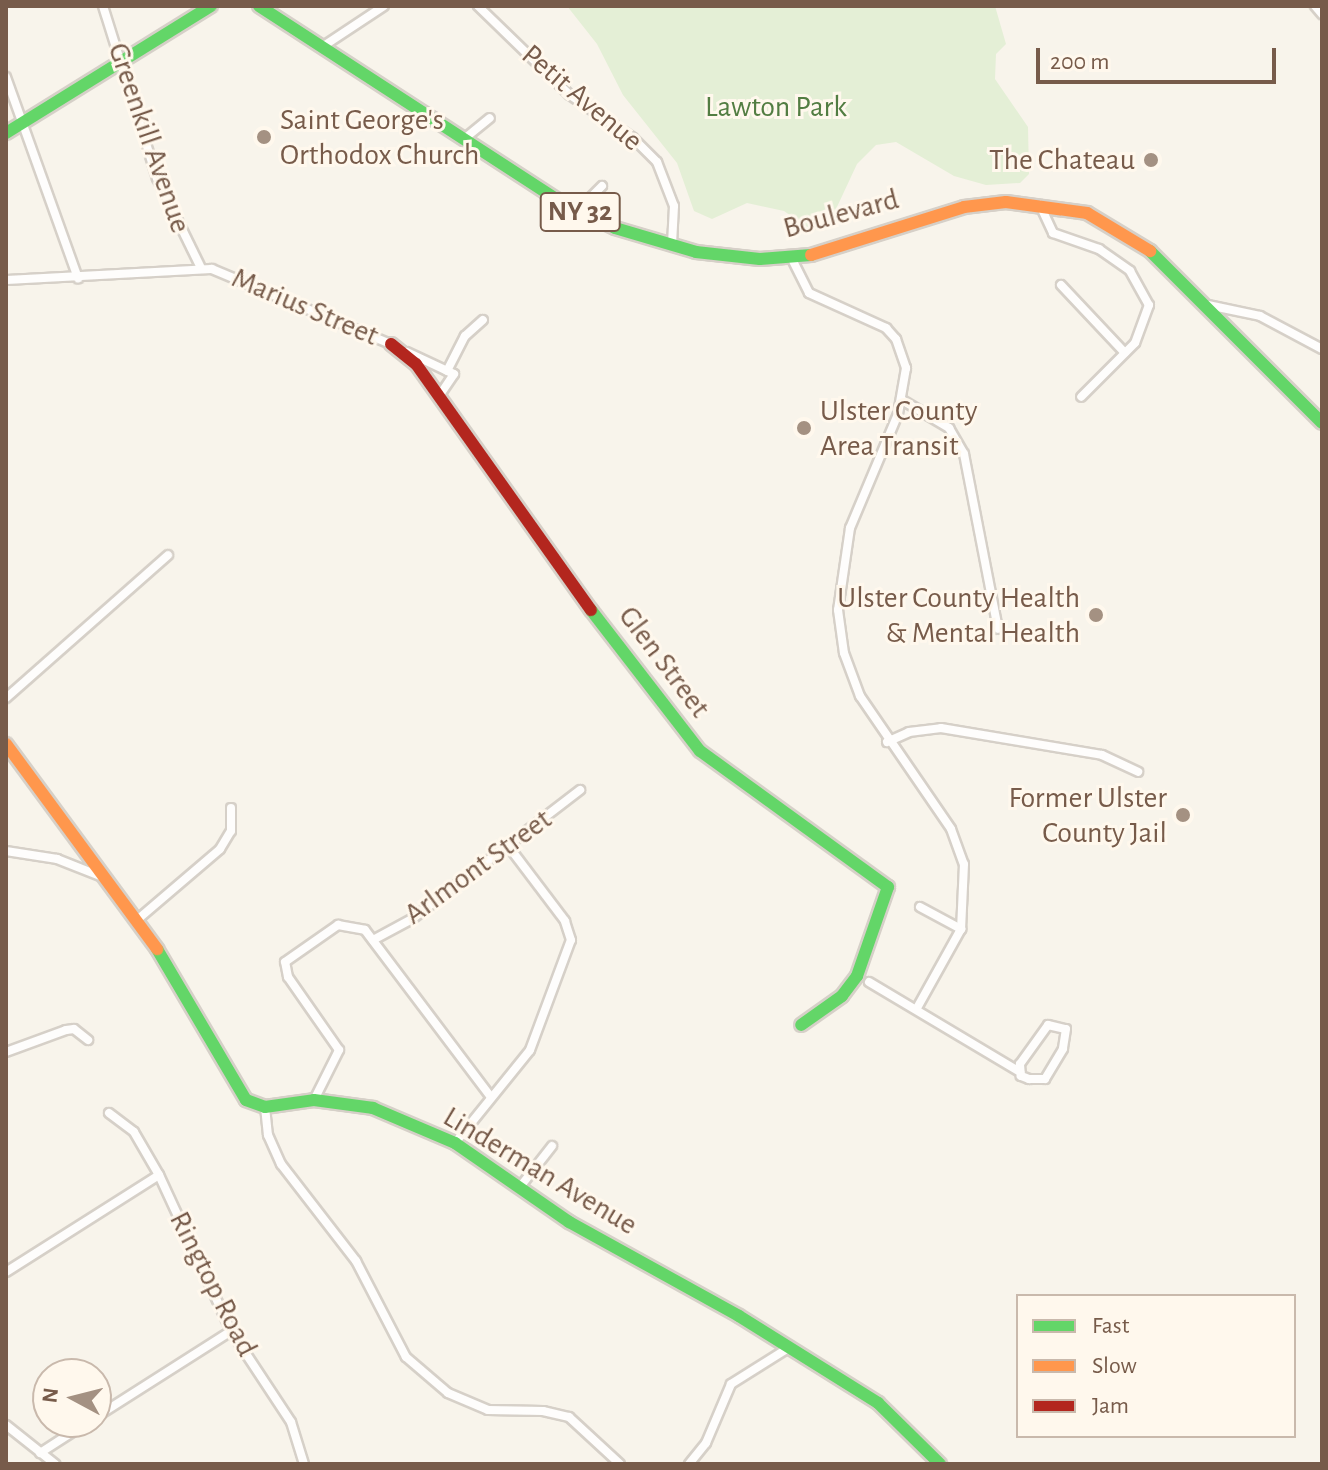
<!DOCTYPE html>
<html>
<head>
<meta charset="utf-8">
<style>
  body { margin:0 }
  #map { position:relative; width:1328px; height:1470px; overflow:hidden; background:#f8f4eb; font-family:"Alegreya Sans",sans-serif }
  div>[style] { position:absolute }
  .green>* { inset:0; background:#e4efd6 }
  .roads { filter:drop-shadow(2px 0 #d6d0c8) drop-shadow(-2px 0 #d6d0c8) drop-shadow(0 2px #d6d0c8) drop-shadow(0 -2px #d6d0c8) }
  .street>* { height:8px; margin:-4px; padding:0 4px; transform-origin:4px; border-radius:4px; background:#fefdfc }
  .fast>* { height:12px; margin:-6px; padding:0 6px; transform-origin:6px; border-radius:6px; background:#63d668 }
  .slow>* { height:12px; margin:-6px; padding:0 6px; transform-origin:6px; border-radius:6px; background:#ff974d }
  .jam>* { height:12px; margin:-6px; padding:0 6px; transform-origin:6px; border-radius:6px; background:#b3261e }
  .dots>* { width:22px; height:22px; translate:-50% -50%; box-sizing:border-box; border:4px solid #fff8ed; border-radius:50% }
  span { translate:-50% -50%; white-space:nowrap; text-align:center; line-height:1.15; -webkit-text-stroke:6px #fff8ed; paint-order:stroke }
  .shield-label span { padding:2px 6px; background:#fff8ed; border:2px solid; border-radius:6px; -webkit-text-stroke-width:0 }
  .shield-label { font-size:28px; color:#775b4a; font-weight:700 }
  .street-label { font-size:30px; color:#775b4a }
  .park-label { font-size:30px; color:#527d42 }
  .poi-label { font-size:30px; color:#775b4a }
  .left { translate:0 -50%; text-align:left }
  .right { translate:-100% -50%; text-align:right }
  .frame { position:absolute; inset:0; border:8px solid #775b4a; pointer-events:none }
  .legend { position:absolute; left:1016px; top:1294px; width:280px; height:144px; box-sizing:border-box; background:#fff8ed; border:2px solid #c9b9ac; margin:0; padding:10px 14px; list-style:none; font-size:24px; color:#775b4a }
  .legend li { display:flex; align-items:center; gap:16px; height:40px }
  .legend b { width:40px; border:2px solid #c9b9ac }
  .north { position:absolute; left:32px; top:1358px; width:80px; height:80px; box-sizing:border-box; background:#fff8ed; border:2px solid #c9b9ac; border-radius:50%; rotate:277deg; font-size:22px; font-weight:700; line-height:32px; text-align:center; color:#775b4a }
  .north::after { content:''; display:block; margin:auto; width:28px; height:36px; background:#a49182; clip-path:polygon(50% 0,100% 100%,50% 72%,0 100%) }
  .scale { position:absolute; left:1036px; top:48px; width:240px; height:36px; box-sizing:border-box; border:4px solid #775b4a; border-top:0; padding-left:10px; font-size:24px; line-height:28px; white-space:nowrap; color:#775b4a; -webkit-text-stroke:6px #fff8ed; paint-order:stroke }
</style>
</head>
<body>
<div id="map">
  <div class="green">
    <div style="clip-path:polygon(567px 6px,995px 6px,1006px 44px,996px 54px,995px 79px,1028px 127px,1029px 174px,1020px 183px,986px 185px,954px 176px,896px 142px,876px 145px,857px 164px,829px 224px,813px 231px,784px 211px,747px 203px,712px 219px,694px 211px,677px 163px,623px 95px,597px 44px)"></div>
  </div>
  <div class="roads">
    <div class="street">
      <div style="left:103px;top:6px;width:180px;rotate:72.6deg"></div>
      <div style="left:157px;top:178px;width:100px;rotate:63.9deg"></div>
      <div style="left:478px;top:6px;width:128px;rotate:44.1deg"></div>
      <div style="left:570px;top:95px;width:76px;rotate:34.3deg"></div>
      <div style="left:633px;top:138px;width:34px;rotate:45deg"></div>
      <div style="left:657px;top:162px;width:47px;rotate:68.9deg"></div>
      <div style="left:674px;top:206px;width:39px;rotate:93deg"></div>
      <div style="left:1315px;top:6px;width:11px;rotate:49deg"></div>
      <div style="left:322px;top:47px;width:74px;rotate:-33.5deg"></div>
      <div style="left:6px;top:77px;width:214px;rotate:70.3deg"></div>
      <div style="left:464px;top:139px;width:33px;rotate:-39deg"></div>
      <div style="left:1040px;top:205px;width:31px;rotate:65deg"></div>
      <div style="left:1053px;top:233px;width:49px;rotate:19.2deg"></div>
      <div style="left:1099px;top:249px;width:38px;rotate:35deg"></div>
      <div style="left:1130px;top:271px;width:39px;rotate:61deg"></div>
      <div style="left:1149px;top:305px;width:40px;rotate:110.2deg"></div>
      <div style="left:1135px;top:343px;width:76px;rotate:135deg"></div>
      <div style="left:578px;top:210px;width:34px;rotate:-45deg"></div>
      <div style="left:791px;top:257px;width:40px;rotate:63.4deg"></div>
      <div style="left:809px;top:293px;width:85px;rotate:24.4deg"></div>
      <div style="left:886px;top:328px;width:15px;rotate:48deg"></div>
      <div style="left:896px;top:339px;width:31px;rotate:71deg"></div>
      <div style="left:906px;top:368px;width:47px;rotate:99.9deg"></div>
      <div style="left:898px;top:414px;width:124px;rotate:112.8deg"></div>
      <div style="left:850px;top:528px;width:83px;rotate:98.3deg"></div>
      <div style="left:838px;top:610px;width:43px;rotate:82.1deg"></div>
      <div style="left:844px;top:653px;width:46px;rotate:69.6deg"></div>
      <div style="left:860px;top:696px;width:161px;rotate:55.6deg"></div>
      <div style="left:951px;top:829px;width:37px;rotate:70deg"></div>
      <div style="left:964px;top:864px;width:65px;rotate:92.6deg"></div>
      <div style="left:961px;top:929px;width:90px;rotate:119.1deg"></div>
      <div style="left:6px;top:280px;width:206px;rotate:-3.1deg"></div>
      <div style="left:212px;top:269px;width:199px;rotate:22.8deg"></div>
      <div style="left:1061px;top:285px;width:93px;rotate:46.7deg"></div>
      <div style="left:1208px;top:305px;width:53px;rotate:11.9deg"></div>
      <div style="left:1260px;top:316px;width:70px;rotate:28deg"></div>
      <div style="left:407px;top:352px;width:52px;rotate:25.1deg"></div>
      <div style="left:454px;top:374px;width:27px;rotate:124deg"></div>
      <div style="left:447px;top:371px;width:39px;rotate:-63deg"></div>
      <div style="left:465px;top:336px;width:24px;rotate:-42deg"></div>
      <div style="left:902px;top:400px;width:55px;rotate:30.8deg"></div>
      <div style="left:949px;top:428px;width:30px;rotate:60deg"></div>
      <div style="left:964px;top:454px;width:178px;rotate:79deg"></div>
      <div style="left:6px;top:698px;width:216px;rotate:-41.4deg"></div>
      <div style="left:887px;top:742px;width:24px;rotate:-24deg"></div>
      <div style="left:909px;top:732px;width:32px;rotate:-7deg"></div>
      <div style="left:941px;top:728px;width:163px;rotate:9.5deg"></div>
      <div style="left:1102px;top:755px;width:40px;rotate:25deg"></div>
      <div style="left:6px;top:851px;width:52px;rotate:8.9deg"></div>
      <div style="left:57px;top:859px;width:52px;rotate:21.6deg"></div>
      <div style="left:920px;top:907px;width:47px;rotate:28.2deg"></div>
      <div style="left:137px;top:920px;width:109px;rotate:-40.5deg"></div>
      <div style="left:220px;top:849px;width:21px;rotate:-59deg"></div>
      <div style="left:231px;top:831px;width:23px;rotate:-90deg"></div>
      <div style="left:373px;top:940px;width:44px;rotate:-28.3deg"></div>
      <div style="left:412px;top:919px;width:212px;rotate:-37.5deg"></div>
      <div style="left:869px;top:982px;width:176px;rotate:30.8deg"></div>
      <div style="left:1048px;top:1025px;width:18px;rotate:13deg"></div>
      <div style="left:1066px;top:1029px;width:20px;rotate:99deg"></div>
      <div style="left:1063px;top:1049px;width:35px;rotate:121deg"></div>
      <div style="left:1045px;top:1079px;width:16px;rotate:180deg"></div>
      <div style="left:1029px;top:1079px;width:9px;rotate:-159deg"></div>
      <div style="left:1021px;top:1076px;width:12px;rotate:-95deg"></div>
      <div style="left:1020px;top:1064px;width:48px;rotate:-54.3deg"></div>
      <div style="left:6px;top:1052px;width:64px;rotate:-20.1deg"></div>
      <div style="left:66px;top:1030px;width:8px;rotate:-7deg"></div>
      <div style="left:74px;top:1029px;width:18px;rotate:38deg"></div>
      <div style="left:314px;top:1100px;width:56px;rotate:-63.4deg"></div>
      <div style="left:339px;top:1050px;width:89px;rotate:-124.9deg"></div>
      <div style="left:288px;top:977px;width:15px;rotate:-101deg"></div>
      <div style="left:285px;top:962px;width:65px;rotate:-34.9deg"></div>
      <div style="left:338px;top:925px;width:27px;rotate:10deg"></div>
      <div style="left:365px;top:930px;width:209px;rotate:53deg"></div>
      <div style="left:265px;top:1107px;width:28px;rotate:84deg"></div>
      <div style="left:268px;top:1135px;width:32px;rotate:66deg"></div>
      <div style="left:281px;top:1164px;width:123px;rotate:52.3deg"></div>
      <div style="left:356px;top:1261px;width:108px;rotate:62.5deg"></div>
      <div style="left:406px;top:1357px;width:55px;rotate:40.6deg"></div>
      <div style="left:448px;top:1393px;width:43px;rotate:23deg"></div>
      <div style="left:488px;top:1410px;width:55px;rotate:1deg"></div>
      <div style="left:543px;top:1411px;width:27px;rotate:13deg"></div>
      <div style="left:569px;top:1417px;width:69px;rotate:42.7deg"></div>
      <div style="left:109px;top:1113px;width:31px;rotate:37deg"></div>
      <div style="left:134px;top:1132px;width:50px;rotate:59.8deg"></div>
      <div style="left:159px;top:1175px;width:172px;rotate:65.2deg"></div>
      <div style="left:231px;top:1331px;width:109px;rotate:56.6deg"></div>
      <div style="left:291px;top:1422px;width:44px;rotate:72.8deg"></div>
      <div style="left:455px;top:1143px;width:119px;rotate:-51.1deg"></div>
      <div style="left:530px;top:1050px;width:117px;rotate:-69.6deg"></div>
      <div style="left:571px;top:940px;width:20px;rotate:-108deg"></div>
      <div style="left:565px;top:921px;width:93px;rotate:-127.1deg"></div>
      <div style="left:520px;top:1187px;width:52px;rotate:-52deg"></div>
      <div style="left:6px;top:1272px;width:181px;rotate:-32.4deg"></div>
      <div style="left:96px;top:1417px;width:160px;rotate:-32.5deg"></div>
      <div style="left:6px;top:1425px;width:63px;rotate:38.5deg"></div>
      <div style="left:40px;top:1453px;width:57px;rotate:-32.9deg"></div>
      <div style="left:689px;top:1464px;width:27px;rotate:-51deg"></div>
      <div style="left:706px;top:1443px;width:64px;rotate:-67deg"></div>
      <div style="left:731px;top:1384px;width:70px;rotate:-32.1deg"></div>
    </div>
    <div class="fast">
      <div style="left:259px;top:6px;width:358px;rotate:33deg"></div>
      <div style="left:559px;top:201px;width:62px;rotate:25.7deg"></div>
      <div style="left:615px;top:228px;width:84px;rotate:16.5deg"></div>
      <div style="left:696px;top:252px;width:64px;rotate:6.2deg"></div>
      <div style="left:760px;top:259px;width:51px;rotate:-4.5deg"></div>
      <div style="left:6px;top:133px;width:241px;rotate:-31.8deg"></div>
      <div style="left:1150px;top:251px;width:243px;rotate:45deg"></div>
      <div style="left:591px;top:610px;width:178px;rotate:52.3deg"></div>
      <div style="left:700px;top:751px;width:232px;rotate:35.9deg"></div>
      <div style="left:888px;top:887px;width:94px;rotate:109.2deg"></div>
      <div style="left:857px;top:976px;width:25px;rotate:127deg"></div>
      <div style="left:842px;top:996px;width:50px;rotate:144.7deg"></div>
      <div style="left:157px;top:949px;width:175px;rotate:59.5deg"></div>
      <div style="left:246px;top:1100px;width:20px;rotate:20deg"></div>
      <div style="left:265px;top:1107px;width:49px;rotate:-8.1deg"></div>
      <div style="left:314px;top:1100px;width:60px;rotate:7.7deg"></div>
      <div style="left:373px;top:1108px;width:89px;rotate:23.1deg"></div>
      <div style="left:455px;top:1143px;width:139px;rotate:34.7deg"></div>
      <div style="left:569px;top:1222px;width:194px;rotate:28.9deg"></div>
      <div style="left:739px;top:1316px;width:164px;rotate:32deg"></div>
      <div style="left:878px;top:1403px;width:87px;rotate:44.5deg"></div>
    </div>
    <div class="slow">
      <div style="left:811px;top:255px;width:160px;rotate:-17.4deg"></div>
      <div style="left:964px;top:207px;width:42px;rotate:-6.8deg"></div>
      <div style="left:1006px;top:202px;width:82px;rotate:7.7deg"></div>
      <div style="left:1087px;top:213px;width:74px;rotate:31.1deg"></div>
      <div style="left:6px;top:744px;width:255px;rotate:53.6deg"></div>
    </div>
    <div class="jam">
      <div style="left:391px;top:344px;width:32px;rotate:39deg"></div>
      <div style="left:416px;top:364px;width:302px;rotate:54.6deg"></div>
    </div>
  </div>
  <div class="dots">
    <div style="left:264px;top:137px;background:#a49182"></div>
    <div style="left:1151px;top:160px;background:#a49182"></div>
    <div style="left:804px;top:428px;background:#a49182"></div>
    <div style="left:1096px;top:615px;background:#a49182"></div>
    <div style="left:1183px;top:815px;background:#a49182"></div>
  </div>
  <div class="shield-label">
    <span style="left:580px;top:212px">NY 32</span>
  </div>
  <div class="street-label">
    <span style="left:582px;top:98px;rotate:40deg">Petit Avenue</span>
    <span style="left:149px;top:138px;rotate:71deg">Greenkill Avenue</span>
    <span style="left:841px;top:214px;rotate:-15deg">Boulevard</span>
    <span style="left:305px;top:307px;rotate:23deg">Marius Street</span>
    <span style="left:664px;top:662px;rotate:53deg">Glen Street</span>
    <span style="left:478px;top:867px;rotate:-36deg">Arlmont Street</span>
    <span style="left:540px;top:1171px;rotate:31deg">Linderman Avenue</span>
    <span style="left:213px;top:1284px;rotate:63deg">Ringtop Road</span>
  </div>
  <div class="park-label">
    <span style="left:776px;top:107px">Lawton Park</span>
  </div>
  <div class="poi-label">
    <span class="left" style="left:280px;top:137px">Saint George's<br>Orthodox Church</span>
    <span class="right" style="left:1135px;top:160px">The Chateau</span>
    <span class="left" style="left:820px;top:428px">Ulster County<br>Area Transit</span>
    <span class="right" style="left:1080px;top:615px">Ulster County Health<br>&amp; Mental Health</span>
    <span class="right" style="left:1167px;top:815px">Former Ulster<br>County Jail</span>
  </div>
  <div class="frame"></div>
  <ul class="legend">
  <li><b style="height:10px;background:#63d668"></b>Fast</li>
  <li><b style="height:10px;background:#ff974d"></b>Slow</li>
  <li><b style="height:10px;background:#b3261e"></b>Jam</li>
  </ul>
  <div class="north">N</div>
  <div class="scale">200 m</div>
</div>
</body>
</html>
